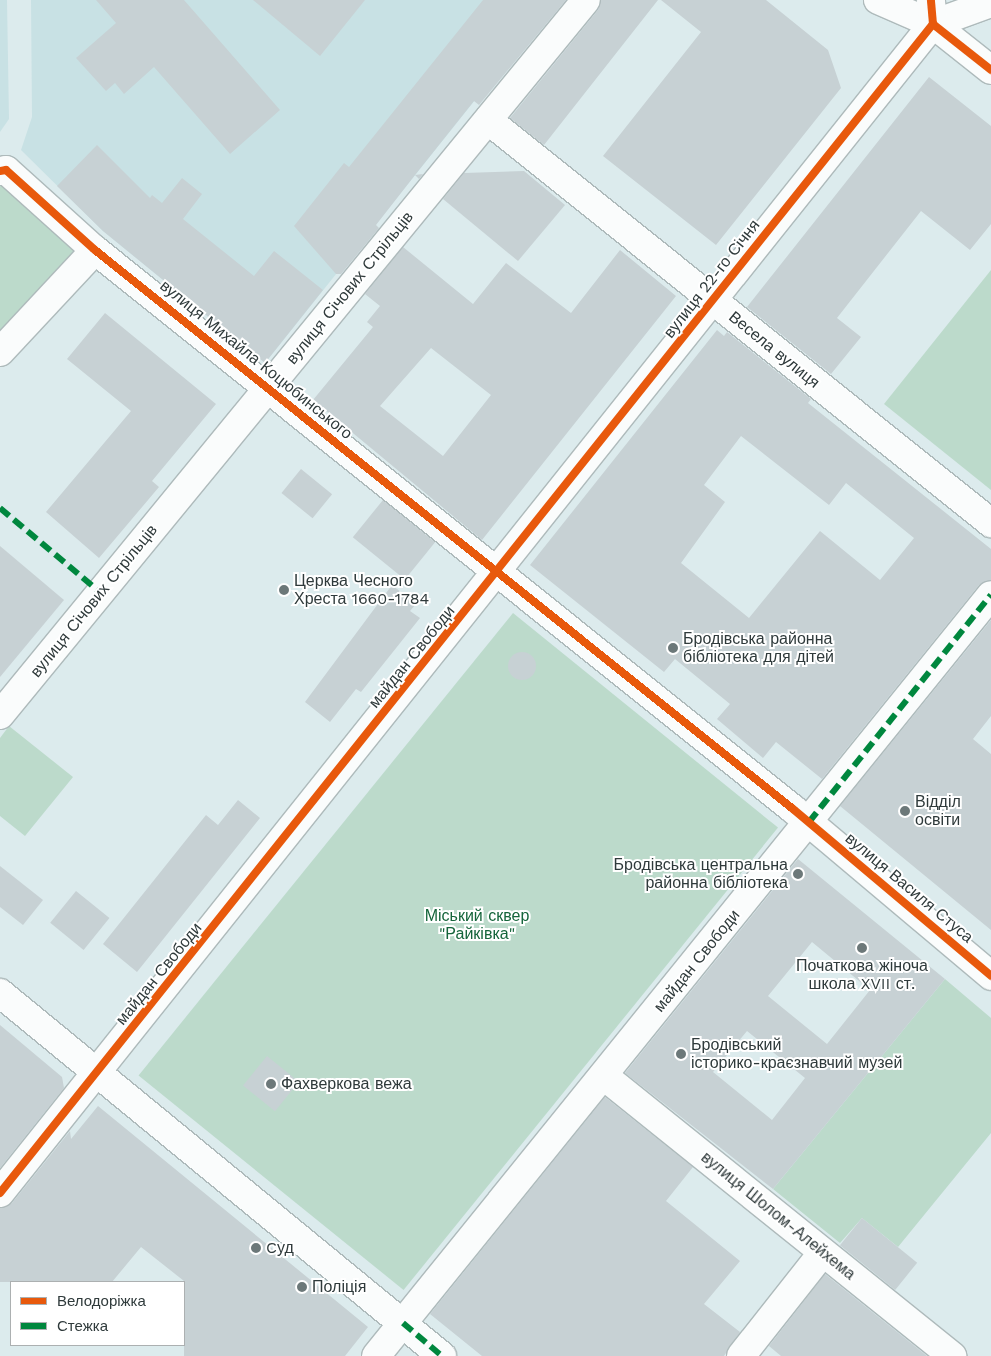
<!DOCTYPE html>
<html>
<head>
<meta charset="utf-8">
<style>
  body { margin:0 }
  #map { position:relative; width:991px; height:1356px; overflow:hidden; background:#dcebed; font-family:"Work Sans",sans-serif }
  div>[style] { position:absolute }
  .built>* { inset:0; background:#c8e1e4 }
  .green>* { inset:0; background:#bcdacb; transform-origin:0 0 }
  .building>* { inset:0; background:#c7d1d4; transform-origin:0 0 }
  .round { border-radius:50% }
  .roads { filter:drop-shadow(1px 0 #aebabb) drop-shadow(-1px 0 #aebabb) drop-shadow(0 1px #aebabb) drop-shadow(0 -1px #aebabb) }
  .street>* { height:28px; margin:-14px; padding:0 14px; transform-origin:14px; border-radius:14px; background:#fafcfc }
  .secondary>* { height:28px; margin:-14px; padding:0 14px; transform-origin:14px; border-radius:14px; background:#fafcfc }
  .quiet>* { height:6px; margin-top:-3px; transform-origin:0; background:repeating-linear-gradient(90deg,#00873e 0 12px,transparent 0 18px) }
  .cycleway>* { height:8px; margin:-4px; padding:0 4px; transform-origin:4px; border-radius:4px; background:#e8590c }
  .dots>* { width:14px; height:14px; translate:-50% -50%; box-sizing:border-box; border:2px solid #fff; border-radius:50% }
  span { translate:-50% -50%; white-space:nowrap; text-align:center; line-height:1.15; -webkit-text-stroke:4px #fff; paint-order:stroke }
  .street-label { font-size:16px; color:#2f3a3b }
  .poi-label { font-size:16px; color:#2f3a3b }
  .left { translate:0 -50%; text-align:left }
  .right { translate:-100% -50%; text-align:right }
  .park-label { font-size:16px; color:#15653b }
  .legend { position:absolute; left:10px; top:1281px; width:175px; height:65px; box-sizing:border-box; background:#fff; border:1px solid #acb0b1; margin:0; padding:6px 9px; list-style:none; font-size:15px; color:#2f3a3b }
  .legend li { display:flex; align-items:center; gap:10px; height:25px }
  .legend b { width:25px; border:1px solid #acb0b1 }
</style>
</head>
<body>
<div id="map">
  <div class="built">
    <div style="clip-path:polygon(0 0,7px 0,9px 119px,0 132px)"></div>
    <div style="clip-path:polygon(31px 0,555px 0,265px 363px,103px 231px,21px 150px,32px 117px)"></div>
  </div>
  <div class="green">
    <div style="clip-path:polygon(0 171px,95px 250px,0 352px)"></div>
    <div style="clip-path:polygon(991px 270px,991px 490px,884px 404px)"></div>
    <div style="left:513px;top:613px;width:341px;height:595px;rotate:39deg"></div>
    <div style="clip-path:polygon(9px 726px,73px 777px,25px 836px,0 816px,0 738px)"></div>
    <div style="clip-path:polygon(945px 979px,991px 1018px,991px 1133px,898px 1247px,862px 1218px,840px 1243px,773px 1189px)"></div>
  </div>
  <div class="building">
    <div style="clip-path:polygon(96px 0,184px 0,280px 110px,230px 154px,154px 67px,124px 94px,115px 83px,106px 91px,76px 58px,116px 23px)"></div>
    <div style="clip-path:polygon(253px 0,365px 0,320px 56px)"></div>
    <div style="clip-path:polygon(483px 0,566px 0,479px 105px,474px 101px,415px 175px,423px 174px,419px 179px,415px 175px,376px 225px,379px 228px,341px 274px,336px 274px,294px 226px,344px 163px,349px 167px)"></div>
    <div style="clip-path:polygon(601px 0,658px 0,544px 145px,510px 118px,598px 10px)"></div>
    <div style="clip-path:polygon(661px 0,766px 0,828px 50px,841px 88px,716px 245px,603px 156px,701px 32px)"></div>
    <div style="clip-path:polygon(929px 77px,991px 126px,991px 224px,970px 250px,921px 211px,837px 318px,861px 337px,831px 374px,747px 307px)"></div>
    <div style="clip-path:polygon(97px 145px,150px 198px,152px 195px,162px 203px,182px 178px,202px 194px,183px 219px,254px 276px,274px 251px,323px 290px,265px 363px,103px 231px,57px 186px)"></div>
    <div style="clip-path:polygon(524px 171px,565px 205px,518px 261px,443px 199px,464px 173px)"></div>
    <div style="clip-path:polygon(evenodd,403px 247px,473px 304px,506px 263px,571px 313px,620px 250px,676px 296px,482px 540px,313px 400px,373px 327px,367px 322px,380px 306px,365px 294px,403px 247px,431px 348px,491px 395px,443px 456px,380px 406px,431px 348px)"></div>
    <div style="clip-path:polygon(105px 313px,216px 404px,152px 481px,159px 487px,99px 558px,46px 512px,131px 411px,67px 359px)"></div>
    <div style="clip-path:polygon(evenodd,717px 330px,724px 336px,727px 332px,811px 399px,808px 403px,991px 549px,991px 580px,979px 585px,822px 779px,776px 742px,763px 758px,717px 719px,730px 704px,675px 659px,664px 672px,530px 565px,717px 330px,741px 436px,829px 505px,846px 483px,914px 538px,880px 580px,820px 531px,749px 618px,681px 563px,725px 502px,704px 485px,741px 436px)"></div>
    <div style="left:301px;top:469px;width:40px;height:31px;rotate:39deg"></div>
    <div style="left:383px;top:500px;width:67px;height:48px;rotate:39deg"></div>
    <div style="clip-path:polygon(0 546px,64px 600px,0 677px)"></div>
    <div style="clip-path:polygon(392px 585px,416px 604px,410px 611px,420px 618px,361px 692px,356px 689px,330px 722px,305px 702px)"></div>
    <div style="clip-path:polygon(991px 620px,991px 716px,973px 739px,991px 754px,991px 930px,840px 806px)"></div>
    <div class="round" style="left:508px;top:652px;width:28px;height:28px"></div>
    <div style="clip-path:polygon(238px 800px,260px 818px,137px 972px,103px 944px,206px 815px,218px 825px)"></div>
    <div style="clip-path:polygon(evenodd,798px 859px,945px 979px,773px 1189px,625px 1073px,798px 859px,812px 942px,870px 990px,827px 1044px,768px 996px,812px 942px,798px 859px,747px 1031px,805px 1078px,772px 1120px,713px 1072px,747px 1031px)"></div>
    <div style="clip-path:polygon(0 866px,43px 900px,23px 925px,0 907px)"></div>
    <div style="left:76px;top:891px;width:43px;height:41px;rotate:39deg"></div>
    <div style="clip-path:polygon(0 1025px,62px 1077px,64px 1088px,0 1168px)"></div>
    <div style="left:267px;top:1056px;width:41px;height:38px;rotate:39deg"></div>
    <div style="clip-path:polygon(605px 1097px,693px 1167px,666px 1201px,740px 1261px,704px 1304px,740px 1332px,724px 1356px,482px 1356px,430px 1314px)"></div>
    <div style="clip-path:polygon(98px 1106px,368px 1327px,345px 1356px,184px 1356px,184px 1281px,141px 1247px,112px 1282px,0 1282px,0 1208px,12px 1203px,70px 1131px,71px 1139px)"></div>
    <div style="left:862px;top:1218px;width:71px;height:35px;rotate:39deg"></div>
    <div style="clip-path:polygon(825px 1274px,927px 1356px,781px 1356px,769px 1346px)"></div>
  </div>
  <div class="roads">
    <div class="street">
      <div style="left:878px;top:0;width:60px;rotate:23.6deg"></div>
      <div style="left:933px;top:24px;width:62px;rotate:-19.9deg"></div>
      <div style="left:488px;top:120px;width:645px;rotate:38.7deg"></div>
      <div style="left:0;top:171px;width:6px;rotate:-9deg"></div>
      <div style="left:6px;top:170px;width:120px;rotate:42deg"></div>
      <div style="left:95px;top:250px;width:894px;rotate:38.69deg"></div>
      <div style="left:793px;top:809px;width:259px;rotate:40.1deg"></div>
      <div style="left:0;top:352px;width:139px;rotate:-47deg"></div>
      <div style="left:0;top:715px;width:924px;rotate:-50.66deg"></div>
      <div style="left:0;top:993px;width:572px;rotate:39.4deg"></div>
      <div style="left:604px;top:1076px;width:447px;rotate:38.8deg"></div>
      <div style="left:376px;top:1356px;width:978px;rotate:-51.06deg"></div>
      <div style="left:741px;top:1356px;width:132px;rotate:-51.7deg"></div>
    </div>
    <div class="secondary">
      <div style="left:933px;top:24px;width:74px;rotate:38.4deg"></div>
      <div style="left:0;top:1193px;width:1496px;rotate:-51.41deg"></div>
      <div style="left:933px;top:24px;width:24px;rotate:-95deg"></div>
    </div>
  </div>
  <div class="quiet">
    <div style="left:0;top:508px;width:132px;rotate:40.1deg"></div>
    <div style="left:809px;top:822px;width:291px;rotate:-51.3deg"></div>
    <div style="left:403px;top:1323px;width:51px;rotate:40.2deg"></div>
  </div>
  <div class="cycleway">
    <div style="left:933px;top:24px;width:74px;rotate:38.4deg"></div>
    <div style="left:0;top:171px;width:6px;rotate:-9deg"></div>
    <div style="left:6px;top:170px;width:120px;rotate:42deg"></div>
    <div style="left:95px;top:250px;width:894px;rotate:38.69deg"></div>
    <div style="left:793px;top:809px;width:259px;rotate:40.1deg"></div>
    <div style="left:0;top:1193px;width:1496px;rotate:-51.41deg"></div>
    <div style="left:933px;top:24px;width:24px;rotate:-95deg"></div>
  </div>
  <div class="dots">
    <div style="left:284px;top:590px;background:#6c7879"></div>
    <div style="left:673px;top:648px;background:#6c7879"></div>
    <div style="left:905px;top:811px;background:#6c7879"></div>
    <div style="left:798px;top:874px;background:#6c7879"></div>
    <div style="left:862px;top:948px;background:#6c7879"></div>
    <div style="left:681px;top:1054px;background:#6c7879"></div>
    <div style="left:271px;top:1084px;background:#6c7879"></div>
    <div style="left:256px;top:1248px;background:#6c7879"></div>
    <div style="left:302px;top:1287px;background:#6c7879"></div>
  </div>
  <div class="street-label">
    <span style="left:712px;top:279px;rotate:-52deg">вулиця 22-го Січня</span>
    <span style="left:350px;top:288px;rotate:-51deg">вулиця Січових Стрільців</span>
    <span style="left:774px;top:350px;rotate:39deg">Весела вулиця</span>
    <span style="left:256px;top:360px;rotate:39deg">вулиця Михайла Коцюбинського</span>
    <span style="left:94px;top:601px;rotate:-51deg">вулиця Січових Стрільців</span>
    <span style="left:412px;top:657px;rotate:-51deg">майдан Свободи</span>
    <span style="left:909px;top:888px;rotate:40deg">вулиця Василя Стуса</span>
    <span style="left:697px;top:961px;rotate:-51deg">майдан Свободи</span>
    <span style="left:159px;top:974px;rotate:-51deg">майдан Свободи</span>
    <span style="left:778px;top:1216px;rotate:39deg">вулиця Шолом-Алейхема</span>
  </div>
  <div class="poi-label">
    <span class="left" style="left:294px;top:590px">Церква Чесного<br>Хреста 1660-1784</span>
    <span class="left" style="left:683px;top:648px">Бродівська районна<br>бібліотека для дітей</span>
    <span class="left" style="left:915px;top:811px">Відділ<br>освіти</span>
    <span class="right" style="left:788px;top:874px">Бродівська центральна<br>районна бібліотека</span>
    <span style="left:862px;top:975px">Початкова жіноча<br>школа XVII ст.</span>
    <span class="left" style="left:691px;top:1054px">Бродівський<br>історико-краєзнавчий музей</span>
    <span class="left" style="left:281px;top:1084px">Фахверкова вежа</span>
    <span class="left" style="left:266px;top:1248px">Cуд</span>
    <span class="left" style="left:312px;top:1287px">Поліція</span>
  </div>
  <div class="park-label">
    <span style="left:477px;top:925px">Міський сквер<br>"Райківка"</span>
  </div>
  <ul class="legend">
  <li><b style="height:6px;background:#e8590c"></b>Велодоріжка</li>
  <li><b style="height:6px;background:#00873e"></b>Стежка</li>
  </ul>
</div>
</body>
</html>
